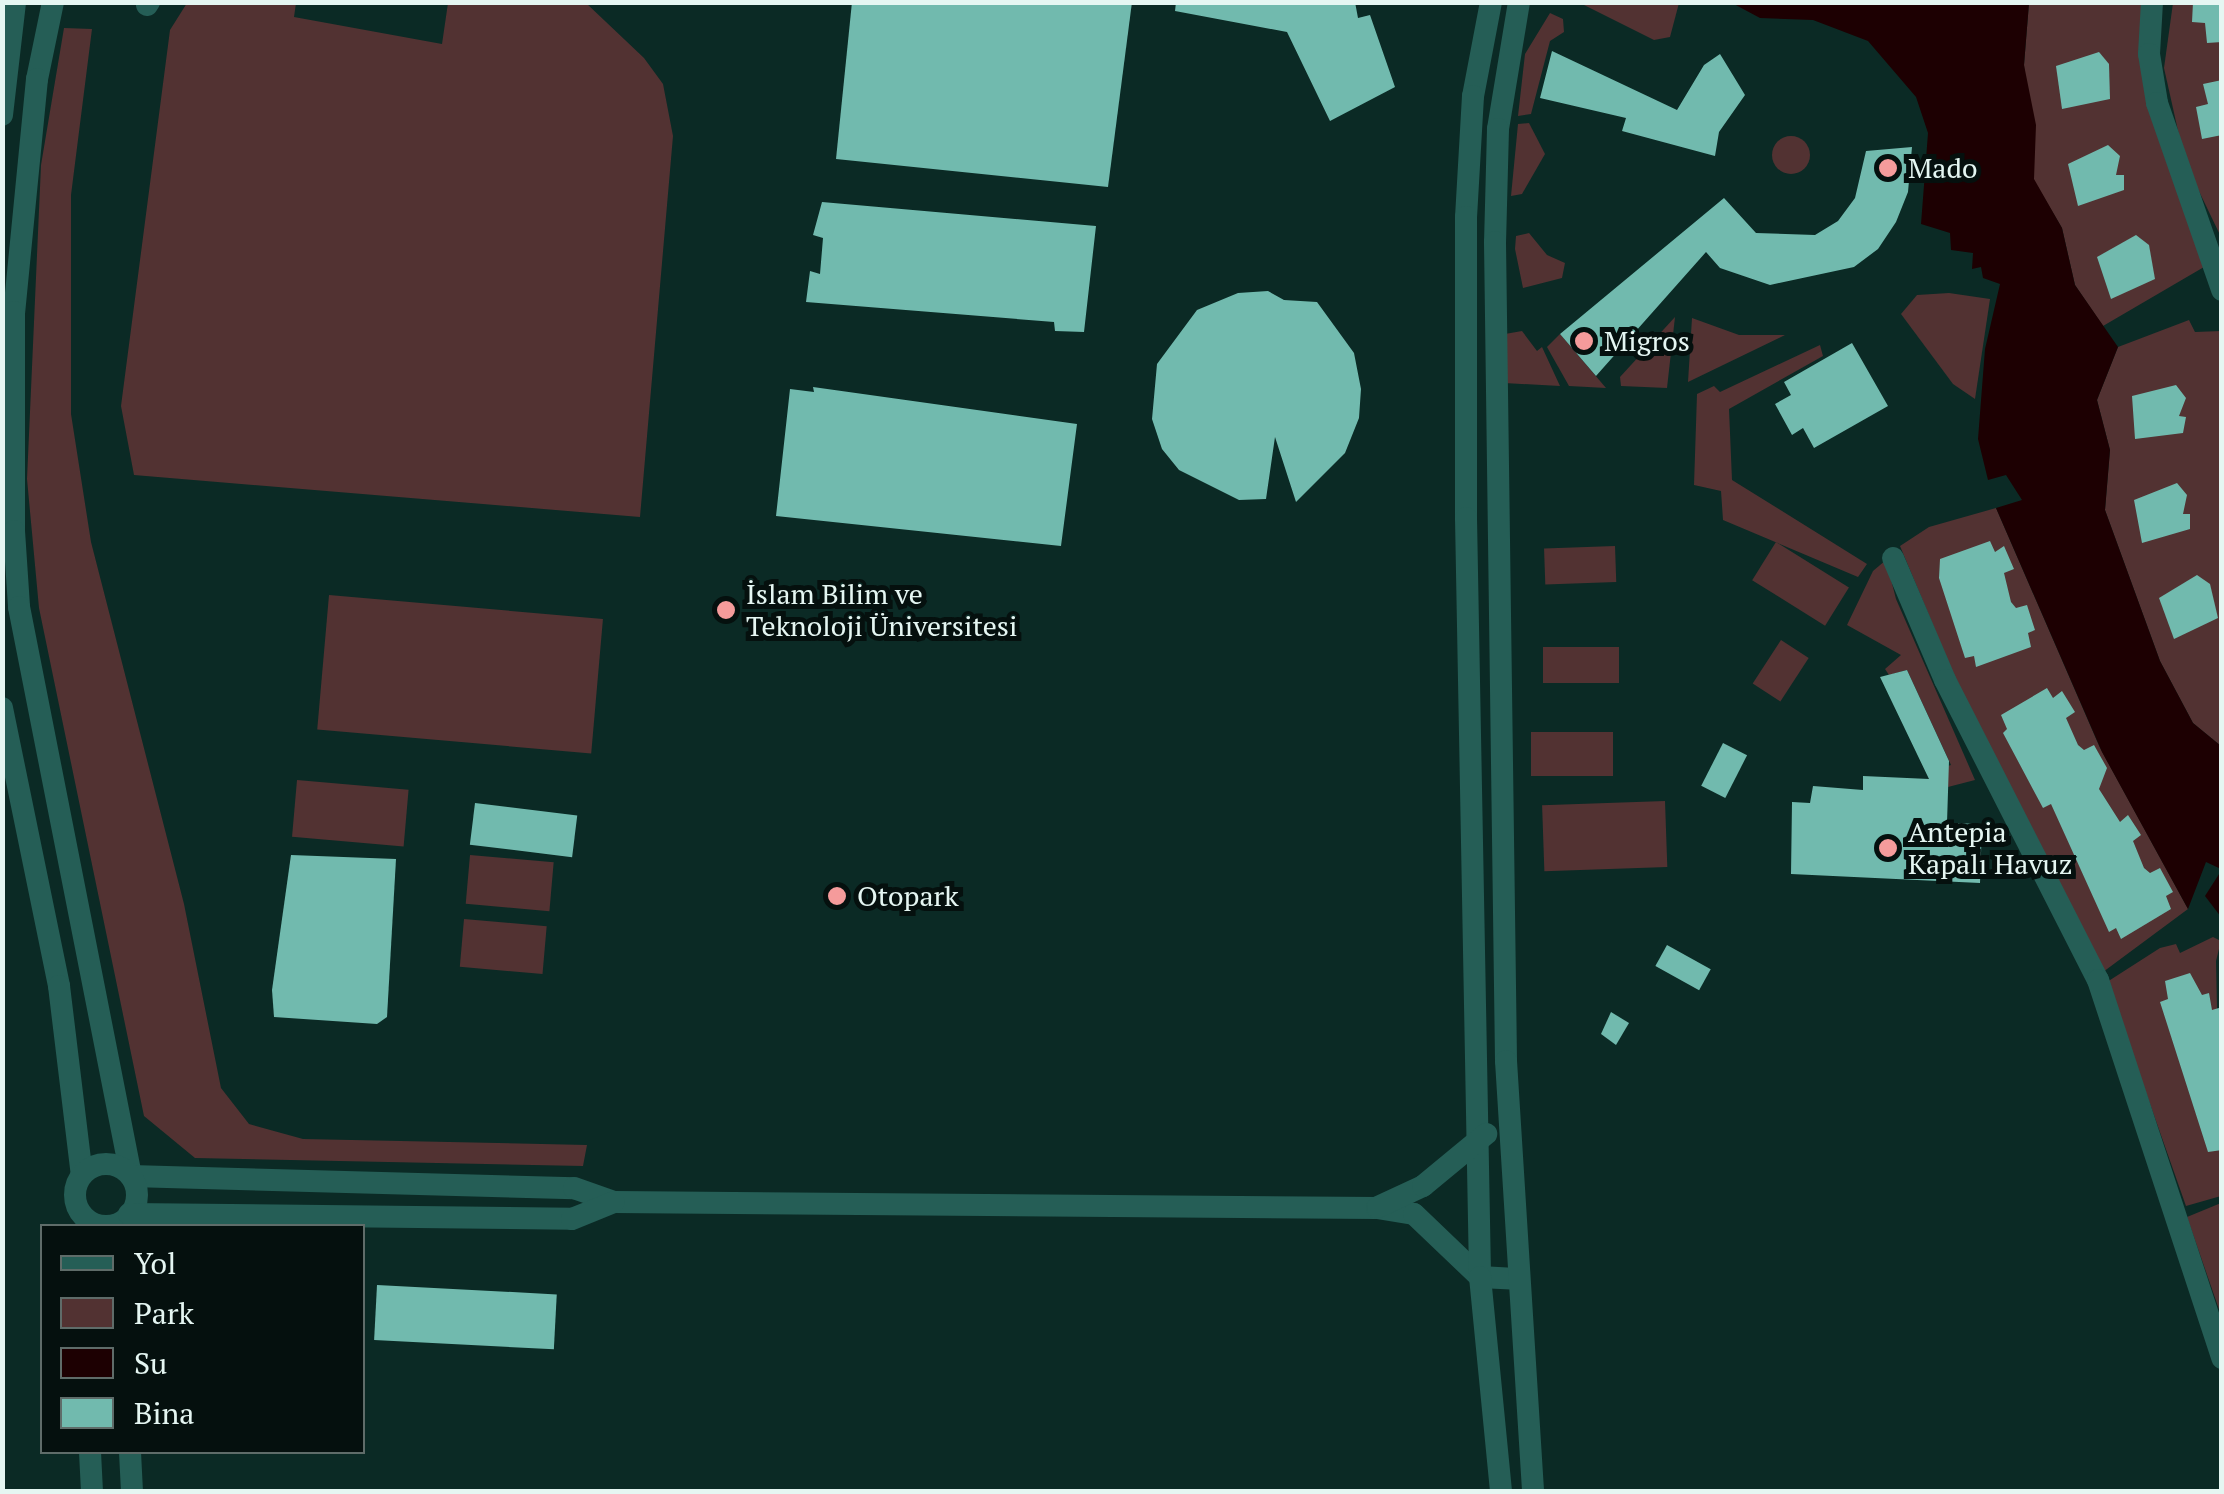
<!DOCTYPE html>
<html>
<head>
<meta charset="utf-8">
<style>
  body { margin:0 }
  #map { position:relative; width:2224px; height:1494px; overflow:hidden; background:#0b2a25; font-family:"PT Serif",serif }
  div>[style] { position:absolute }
  .green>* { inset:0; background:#523232; transform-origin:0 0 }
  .round { border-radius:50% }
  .water>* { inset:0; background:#1d0002 }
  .building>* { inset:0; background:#71baae; transform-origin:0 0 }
  .street>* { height:22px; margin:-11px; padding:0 11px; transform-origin:11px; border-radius:11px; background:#255e56 }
  .street>.ring { margin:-11px; padding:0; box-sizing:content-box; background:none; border:22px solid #255e56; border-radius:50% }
  .dots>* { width:28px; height:28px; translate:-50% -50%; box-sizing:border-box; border:5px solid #05100e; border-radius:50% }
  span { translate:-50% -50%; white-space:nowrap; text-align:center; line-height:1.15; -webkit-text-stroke:10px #05100e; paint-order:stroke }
  .poi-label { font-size:28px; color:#e5f6f2 }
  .left { translate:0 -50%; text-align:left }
  .frame { position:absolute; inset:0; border:5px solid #e5f6f2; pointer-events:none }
  .legend { position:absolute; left:40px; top:1224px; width:325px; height:230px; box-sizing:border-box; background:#05100e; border:2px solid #5f6c69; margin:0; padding:12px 18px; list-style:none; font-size:30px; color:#e5f6f2 }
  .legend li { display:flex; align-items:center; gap:20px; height:50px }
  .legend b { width:50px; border:2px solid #5f6c69 }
</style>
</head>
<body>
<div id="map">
  <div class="green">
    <div style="clip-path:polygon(187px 3px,296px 3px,294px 17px,442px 44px,448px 3px,586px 3px,644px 58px,663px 84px,673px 136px,640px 517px,134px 475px,121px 406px,170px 30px)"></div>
    <div style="clip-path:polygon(1679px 3px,1670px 37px,1654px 40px,1584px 5px)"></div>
    <div style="clip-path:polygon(2029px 3px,2145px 3px,2149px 107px,2204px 267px,2103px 326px,2075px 285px,2062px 228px,2033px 179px,2024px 65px)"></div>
    <div style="clip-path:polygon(2173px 3px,2221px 3px,2221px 237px,2185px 162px,2164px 68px)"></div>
    <div style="clip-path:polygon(1550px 13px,1563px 19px,1564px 32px,1550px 41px,1531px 114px,1518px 116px,1525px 54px)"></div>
    <div style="clip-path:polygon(64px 28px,92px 29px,71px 195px,71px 414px,91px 542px,184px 904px,221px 1088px,249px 1124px,303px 1139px,587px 1145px,583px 1166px,195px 1158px,144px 1116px,39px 608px,27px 479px,41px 165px)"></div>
    <div style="clip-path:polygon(1529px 123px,1545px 154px,1522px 194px,1511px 196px,1518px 124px)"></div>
    <div class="round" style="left:1772px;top:136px;width:38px;height:38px"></div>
    <div style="clip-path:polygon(1529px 233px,1547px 255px,1565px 263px,1562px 278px,1523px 288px,1515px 249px,1516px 236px)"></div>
    <div style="clip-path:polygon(1949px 293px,1990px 299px,1975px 399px,1953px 384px,1901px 314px,1917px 295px)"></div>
    <div style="clip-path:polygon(1675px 317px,1667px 388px,1621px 386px,1620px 377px)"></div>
    <div style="clip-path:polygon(1692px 318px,1739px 335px,1785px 335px,1688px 382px)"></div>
    <div style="clip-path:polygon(2189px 320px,2195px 332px,2221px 331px,2221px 746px,2193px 723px,2160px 661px,2105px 510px,2110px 450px,2097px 400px,2118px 347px)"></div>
    <div style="clip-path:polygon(1522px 331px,1537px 351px,1542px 347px,1560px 386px,1504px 383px,1505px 334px)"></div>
    <div style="clip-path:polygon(1560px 334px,1606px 388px,1569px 386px,1547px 347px)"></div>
    <div style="clip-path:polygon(1820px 345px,1823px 356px,1729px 409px,1732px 480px,1867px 564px,1858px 577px,1723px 520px,1721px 491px,1694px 485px,1697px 394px,1714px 386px,1720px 392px)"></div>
    <div style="clip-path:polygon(1996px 508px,2100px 748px,2188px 909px,2103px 972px,1973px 721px,1900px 546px,1929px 527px)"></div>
    <div style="left:1776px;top:542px;width:86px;height:45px;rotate:32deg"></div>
    <div style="left:1615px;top:546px;width:36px;height:71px;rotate:88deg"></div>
    <div style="clip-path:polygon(1886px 560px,1896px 599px,1975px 780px,1948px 787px,1941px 768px,1951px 765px,1907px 670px,1889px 675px,1885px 669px,1901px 655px,1847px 625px,1873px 571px)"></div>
    <div style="left:329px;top:595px;width:275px;height:135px;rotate:5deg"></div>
    <div style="left:1781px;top:640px;width:33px;height:52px;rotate:33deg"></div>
    <div style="left:1619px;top:647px;width:36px;height:76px;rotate:90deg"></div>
    <div style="left:1613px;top:732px;width:44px;height:82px;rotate:90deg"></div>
    <div style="left:297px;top:780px;width:112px;height:57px;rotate:5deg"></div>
    <div style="left:1665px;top:801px;width:66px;height:123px;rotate:88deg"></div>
    <div style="left:470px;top:855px;width:84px;height:49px;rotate:5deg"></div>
    <div style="left:464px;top:919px;width:83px;height:48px;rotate:5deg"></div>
    <div style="clip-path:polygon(2213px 937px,2221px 941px,2216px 961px,2221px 1196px,2186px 1206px,2107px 982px,2160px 948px,2176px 944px,2180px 953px)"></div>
    <div style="clip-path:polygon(2221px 1203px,2221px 1315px,2187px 1217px)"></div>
  </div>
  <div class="water">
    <div style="clip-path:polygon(1732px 3px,2029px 3px,2024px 65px,2036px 125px,2034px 179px,2062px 228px,2075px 285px,2118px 347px,2097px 400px,2110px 450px,2105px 510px,2160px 661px,2193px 723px,2221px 746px,2221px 869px,2206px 862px,2188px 909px,2102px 752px,1996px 508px,2022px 500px,2006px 475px,1988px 480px,1978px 439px,1985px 349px,2000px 284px,1983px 278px,1981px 267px,1972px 269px,1973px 253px,1951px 250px,1950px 233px,1921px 224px,1928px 133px,1916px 97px,1868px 41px,1813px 20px,1760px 18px)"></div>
    <div style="clip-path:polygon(2221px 871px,2221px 917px,2205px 896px)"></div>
  </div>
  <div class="building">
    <div style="clip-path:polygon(852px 2px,1132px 2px,1108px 187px,836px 159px)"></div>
    <div style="clip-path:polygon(1176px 2px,1355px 2px,1358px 18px,1370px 15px,1395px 87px,1330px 121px,1287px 32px,1175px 11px)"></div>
    <div style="clip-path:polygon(2193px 2px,2222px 2px,2222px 42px,2207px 43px,2205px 23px,2192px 22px)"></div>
    <div style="clip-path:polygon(1552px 51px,1677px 110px,1704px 65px,1720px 54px,1745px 95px,1719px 132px,1715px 156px,1622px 131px,1626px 118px,1540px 98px)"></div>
    <div style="clip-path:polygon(2099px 52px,2109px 64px,2110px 99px,2062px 109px,2056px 66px)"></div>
    <div style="clip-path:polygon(2222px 80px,2222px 135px,2202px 139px,2196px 107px,2208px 104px,2203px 84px)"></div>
    <div style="clip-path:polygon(2108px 145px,2120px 156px,2116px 175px,2124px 175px,2124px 190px,2078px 206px,2068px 164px)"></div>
    <div style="clip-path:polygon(1912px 147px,1908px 192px,1896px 222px,1878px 249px,1854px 267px,1770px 285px,1720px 268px,1706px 252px,1596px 376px,1560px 334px,1724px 198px,1756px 233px,1815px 235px,1838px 221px,1855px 198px,1866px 151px)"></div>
    <div style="clip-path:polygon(822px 202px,1096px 226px,1084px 332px,1055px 331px,1054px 322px,806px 302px,810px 271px,820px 274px,823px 238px,813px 235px)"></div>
    <div style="clip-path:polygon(2136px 235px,2149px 245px,2155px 279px,2111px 299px,2097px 257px)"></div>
    <div style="clip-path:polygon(1268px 291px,1284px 300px,1317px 302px,1354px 353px,1361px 389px,1359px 418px,1345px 453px,1296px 502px,1275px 437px,1266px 499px,1239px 500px,1179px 470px,1162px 449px,1152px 419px,1157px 364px,1197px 310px,1238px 293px)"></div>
    <div style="clip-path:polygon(1852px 343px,1888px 406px,1814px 448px,1803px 428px,1792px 435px,1775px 404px,1791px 395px,1784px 382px)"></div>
    <div style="clip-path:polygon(2176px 385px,2186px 398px,2179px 416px,2186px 417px,2183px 433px,2135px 439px,2132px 396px)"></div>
    <div style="clip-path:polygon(813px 387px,1077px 424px,1061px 546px,776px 516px,790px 389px,814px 392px)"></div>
    <div style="clip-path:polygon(2177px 483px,2187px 495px,2183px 514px,2190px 514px,2190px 529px,2142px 543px,2134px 500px)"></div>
    <div style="clip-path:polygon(1990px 541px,1995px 552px,2004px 546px,2014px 569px,2004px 573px,2011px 602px,2016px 608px,2027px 605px,2035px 630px,2028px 633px,2031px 647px,1976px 667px,1974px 656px,1965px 658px,1939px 578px,1940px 559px)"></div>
    <div style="clip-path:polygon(2197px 575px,2210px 584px,2218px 618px,2174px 639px,2159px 598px)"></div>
    <div style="clip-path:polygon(1907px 670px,1949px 761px,1947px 823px,1982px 824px,1980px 883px,1791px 874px,1792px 802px,1810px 803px,1813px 786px,1863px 790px,1863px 776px,1929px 779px,1880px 677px)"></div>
    <div style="clip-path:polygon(2047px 688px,2053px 698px,2062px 691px,2075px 712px,2066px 718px,2078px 745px,2084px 750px,2094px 745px,2107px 768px,2099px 789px,2120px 822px,2128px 815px,2141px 835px,2133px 841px,2144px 868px,2150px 873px,2160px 868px,2173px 892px,2166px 896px,2171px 909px,2121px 939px,2116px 928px,2109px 932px,2051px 804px,2043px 808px,2003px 733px,2007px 729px,2001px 715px)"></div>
    <div style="left:1723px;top:743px;width:27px;height:48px;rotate:27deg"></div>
    <div style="left:475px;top:803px;width:103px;height:42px;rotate:7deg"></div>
    <div style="clip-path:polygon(291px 855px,396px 859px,387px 1017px,377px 1024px,274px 1017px,272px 990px)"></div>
    <div style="left:1667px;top:945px;width:50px;height:24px;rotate:29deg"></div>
    <div style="clip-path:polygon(2190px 973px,2202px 995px,2209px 993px,2212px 1010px,2222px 1007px,2222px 1150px,2208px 1152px,2160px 1002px,2168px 999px,2165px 981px)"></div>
    <div style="clip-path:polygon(1611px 1012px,1629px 1023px,1616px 1045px,1601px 1034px)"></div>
    <div style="left:377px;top:1285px;width:180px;height:55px;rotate:3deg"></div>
  </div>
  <div class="street">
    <div style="left:53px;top:2px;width:79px;rotate:101.7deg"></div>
    <div style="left:37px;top:79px;width:234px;rotate:95.6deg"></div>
    <div style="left:14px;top:312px;width:219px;rotate:90deg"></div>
    <div style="left:14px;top:531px;width:76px;rotate:86.2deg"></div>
    <div style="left:19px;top:607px;width:580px;rotate:78.86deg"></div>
    <div style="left:131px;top:1176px;width:443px;rotate:1.6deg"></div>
    <div style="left:574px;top:1188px;width:42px;rotate:19.3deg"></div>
    <div style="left:614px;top:1202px;width:763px;rotate:0.45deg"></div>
    <div style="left:1377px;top:1208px;width:37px;rotate:9deg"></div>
    <div style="left:1414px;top:1214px;width:91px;rotate:43.7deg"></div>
    <div style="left:1480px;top:1277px;width:36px;rotate:3deg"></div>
    <div style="left:1491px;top:2px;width:96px;rotate:100.8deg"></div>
    <div style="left:1473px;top:96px;width:121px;rotate:93.3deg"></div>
    <div style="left:1466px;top:217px;width:301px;rotate:90deg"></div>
    <div style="left:1466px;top:518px;width:759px;rotate:88.94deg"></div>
    <div style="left:1480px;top:1277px;width:216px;rotate:84.4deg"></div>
    <div style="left:1519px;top:2px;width:129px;rotate:99.4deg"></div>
    <div style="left:1498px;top:129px;width:113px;rotate:91.5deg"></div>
    <div style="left:1495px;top:242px;width:819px;rotate:89.23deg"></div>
    <div style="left:1506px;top:1061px;width:432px;rotate:86.4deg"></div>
    <div style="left:2152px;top:2px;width:52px;rotate:93.3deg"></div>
    <div style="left:2149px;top:54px;width:50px;rotate:80.7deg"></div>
    <div style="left:2157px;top:103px;width:198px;rotate:70.8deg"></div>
    <div style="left:147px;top:5px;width:4px;rotate:-56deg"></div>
    <div style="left:2px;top:115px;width:114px;rotate:-83.4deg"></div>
    <div style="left:1893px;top:558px;width:133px;rotate:66.9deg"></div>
    <div style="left:1945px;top:680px;width:337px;rotate:63deg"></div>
    <div style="left:2098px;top:980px;width:398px;rotate:71.8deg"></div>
    <div style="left:2px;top:708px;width:284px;rotate:78.4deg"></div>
    <div style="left:59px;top:986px;width:190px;rotate:83.1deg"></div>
    <div class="ring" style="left:75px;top:1164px;width:40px;height:40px"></div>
    <div style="left:1378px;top:1207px;width:50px;rotate:-25deg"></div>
    <div style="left:1423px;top:1186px;width:82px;rotate:-39.5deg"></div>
    <div style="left:129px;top:1214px;width:443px;rotate:0.6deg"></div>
    <div style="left:572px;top:1219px;width:45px;rotate:-22deg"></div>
    <div style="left:90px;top:1452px;width:40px;rotate:87.1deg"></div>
    <div style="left:130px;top:1452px;width:40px;rotate:87.1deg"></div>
  </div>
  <div class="dots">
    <div style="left:1888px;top:168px;background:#f59b9b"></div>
    <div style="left:1584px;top:341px;background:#f59b9b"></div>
    <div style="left:726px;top:610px;background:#f59b9b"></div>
    <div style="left:1888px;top:848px;background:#f59b9b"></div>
    <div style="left:837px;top:896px;background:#f59b9b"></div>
  </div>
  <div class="poi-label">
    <span class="left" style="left:1908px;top:168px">Mado</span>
    <span class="left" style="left:1604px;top:341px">Migros</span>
    <span class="left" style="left:746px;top:610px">İslam Bilim ve<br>Teknoloji Üniversitesi</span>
    <span class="left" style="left:1908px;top:848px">Antepia<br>Kapalı Havuz</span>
    <span class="left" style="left:857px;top:896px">Otopark</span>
  </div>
  <div class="frame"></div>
  <ul class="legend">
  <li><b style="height:12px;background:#255e56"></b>Yol</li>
  <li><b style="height:28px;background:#523232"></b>Park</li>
  <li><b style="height:28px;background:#1d0002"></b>Su</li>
  <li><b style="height:28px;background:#71baae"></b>Bina</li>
  </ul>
</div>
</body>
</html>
